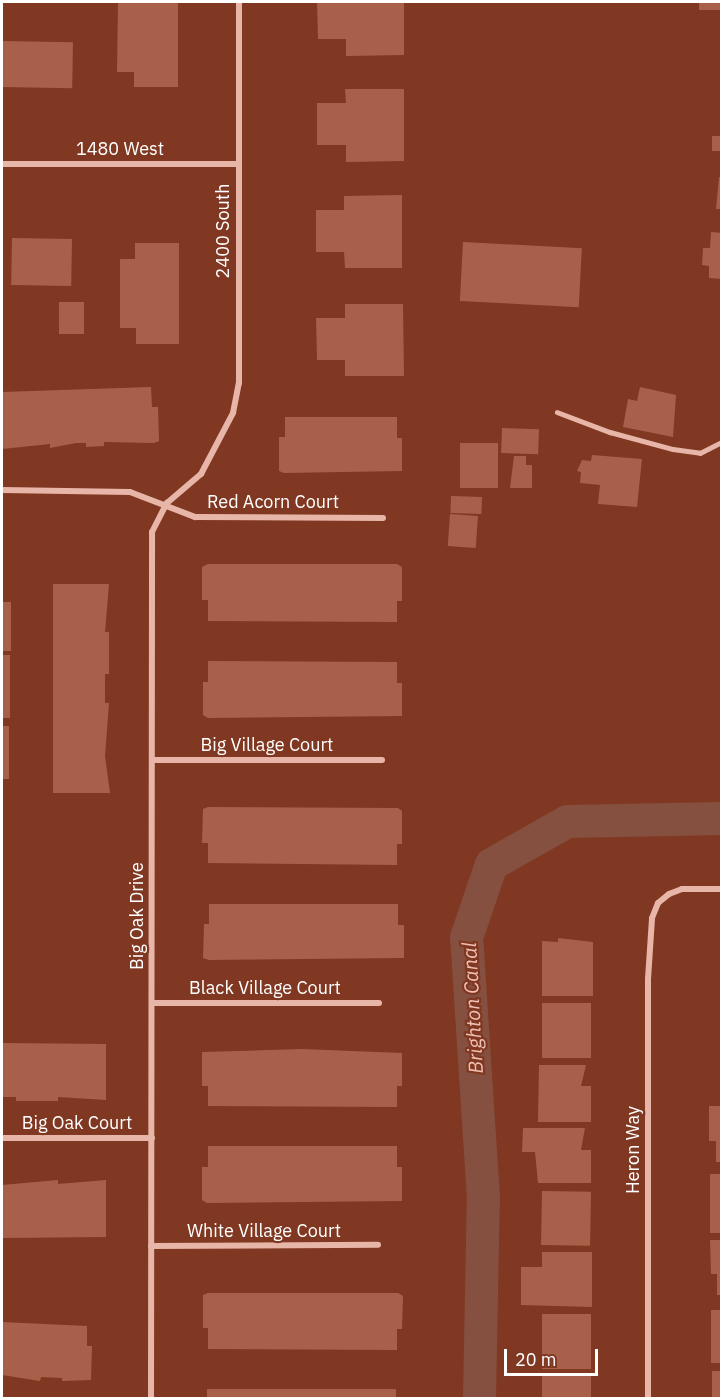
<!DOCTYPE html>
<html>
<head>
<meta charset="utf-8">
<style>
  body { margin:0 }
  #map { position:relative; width:723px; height:1400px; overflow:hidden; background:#803822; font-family:"IBM Plex Sans",sans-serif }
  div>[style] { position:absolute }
  .canal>* { height:33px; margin:-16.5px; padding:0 16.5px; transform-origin:16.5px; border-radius:16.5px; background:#855040 }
  .building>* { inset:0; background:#a9604b; transform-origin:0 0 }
  .lane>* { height:4.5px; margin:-2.25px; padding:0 2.25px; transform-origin:2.25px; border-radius:2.25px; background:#e7b6a8 }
  .street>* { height:6px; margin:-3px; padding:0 3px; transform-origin:3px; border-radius:3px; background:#e7b6a8 }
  span { translate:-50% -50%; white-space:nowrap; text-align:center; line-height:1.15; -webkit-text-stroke:4.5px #803822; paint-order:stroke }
  .street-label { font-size:18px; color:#fff }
  .water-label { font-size:20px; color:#efc0b3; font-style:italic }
  .frame { position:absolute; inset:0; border:3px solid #fff; pointer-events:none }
  .scale { position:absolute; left:504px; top:1349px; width:94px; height:27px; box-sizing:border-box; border:3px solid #fff; border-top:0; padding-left:8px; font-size:18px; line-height:21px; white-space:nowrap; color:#fff; -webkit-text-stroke:4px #803822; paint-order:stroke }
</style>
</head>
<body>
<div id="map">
  <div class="canal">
    <div style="left:479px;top:1398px;width:200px;rotate:-88.9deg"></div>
    <div style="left:483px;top:1198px;width:262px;rotate:-93.7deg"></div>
    <div style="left:466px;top:937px;width:77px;rotate:-71.1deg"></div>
    <div style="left:491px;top:864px;width:87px;rotate:-29.5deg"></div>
    <div style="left:567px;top:821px;width:155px;rotate:-1.1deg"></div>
  </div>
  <div class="building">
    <div style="clip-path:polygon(118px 2px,178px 2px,178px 87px,134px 87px,134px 72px,117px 72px)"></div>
    <div style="clip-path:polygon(317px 2px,404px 2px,404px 55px,346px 56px,346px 39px,318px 39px)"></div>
    <div style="left:699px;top:2px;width:23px;height:8px"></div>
    <div style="left:2px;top:41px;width:71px;height:46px;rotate:1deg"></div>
    <div style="clip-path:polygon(345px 89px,404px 89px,404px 161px,346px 162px,346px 145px,317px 145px,317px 103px,346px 103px)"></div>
    <div style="left:712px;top:136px;width:10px;height:15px"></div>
    <div style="clip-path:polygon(719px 177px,722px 177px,722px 209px,716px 209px)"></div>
    <div style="clip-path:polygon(402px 195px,402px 268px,345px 268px,344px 252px,316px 252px,316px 210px,344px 210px,344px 196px)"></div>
    <div style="clip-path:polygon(711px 232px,722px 233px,722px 279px,709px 278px,709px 266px,702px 265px,703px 248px,710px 248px)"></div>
    <div style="left:12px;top:238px;width:60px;height:47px;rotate:1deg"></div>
    <div style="left:463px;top:242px;width:119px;height:59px;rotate:3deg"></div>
    <div style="clip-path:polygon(135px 243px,179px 243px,179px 344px,136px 344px,136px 328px,120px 328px,120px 259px,135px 259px)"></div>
    <div style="left:59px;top:302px;width:25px;height:32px"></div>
    <div style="clip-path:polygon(345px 304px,403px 304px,404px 376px,345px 376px,345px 360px,317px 360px,316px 318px,345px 318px)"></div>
    <div style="clip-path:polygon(151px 387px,152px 407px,158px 407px,159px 441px,154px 443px,104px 442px,104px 446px,86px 447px,86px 443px,76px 443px,50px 448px,50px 444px,2px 449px,2px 392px)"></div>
    <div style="clip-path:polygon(640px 387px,676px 395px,673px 437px,623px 427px,628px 399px,637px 401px)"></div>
    <div style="clip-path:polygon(285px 417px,397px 417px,397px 438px,402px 438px,402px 471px,284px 473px,279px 471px,279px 437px,285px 437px)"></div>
    <div style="left:502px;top:428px;width:37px;height:25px;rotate:2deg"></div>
    <div style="left:460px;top:443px;width:38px;height:45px"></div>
    <div style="clip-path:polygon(592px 455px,642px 459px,637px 507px,598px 504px,600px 485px,580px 483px,581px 472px,577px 471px,582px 460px,591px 461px)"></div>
    <div style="clip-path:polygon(514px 456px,526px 456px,526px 465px,532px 465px,532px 488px,510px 488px)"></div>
    <div style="left:451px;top:496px;width:31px;height:17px;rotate:2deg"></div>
    <div style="left:450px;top:514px;width:28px;height:32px;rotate:4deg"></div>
    <div style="clip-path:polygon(208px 564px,397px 564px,402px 567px,402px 601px,397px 601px,397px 622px,208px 621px,208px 600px,202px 600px,202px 567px)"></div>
    <div style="clip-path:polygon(53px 584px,109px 584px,105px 632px,109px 632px,109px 674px,105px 674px,105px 703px,109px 703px,105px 756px,110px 793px,53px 793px)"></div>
    <div style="left:2px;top:602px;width:9px;height:49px"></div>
    <div style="left:2px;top:655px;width:8px;height:63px"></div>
    <div style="clip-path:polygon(208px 661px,397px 662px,397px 683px,402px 683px,402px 716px,208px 718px,203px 715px,203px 682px,208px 682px)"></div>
    <div style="left:2px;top:726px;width:7px;height:53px"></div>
    <div style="clip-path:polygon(208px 807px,398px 808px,402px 811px,402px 844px,397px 844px,397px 865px,208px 863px,208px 843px,202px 843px,203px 809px)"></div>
    <div style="clip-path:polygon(209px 904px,398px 904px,398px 925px,404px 925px,404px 958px,209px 960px,203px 958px,204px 924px,209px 924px)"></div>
    <div style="clip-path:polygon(558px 938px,593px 942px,593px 996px,542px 996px,542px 941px,558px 942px)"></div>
    <div style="left:542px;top:1003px;width:49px;height:55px"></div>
    <div style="clip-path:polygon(2px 1043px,106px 1044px,106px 1100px,58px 1097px,58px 1101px,16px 1101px,16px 1097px,2px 1097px)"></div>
    <div style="clip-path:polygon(302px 1049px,402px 1053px,402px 1086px,397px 1086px,397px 1107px,208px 1106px,208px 1086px,202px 1086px,202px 1052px)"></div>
    <div style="clip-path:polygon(539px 1065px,586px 1065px,581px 1086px,591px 1086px,591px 1122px,538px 1122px)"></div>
    <div style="clip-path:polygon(709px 1106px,722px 1106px,722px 1162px,716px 1162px,716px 1141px,709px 1141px)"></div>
    <div style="clip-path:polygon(523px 1128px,585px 1128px,581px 1150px,591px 1150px,591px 1183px,538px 1183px,535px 1152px,522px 1152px)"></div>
    <div style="clip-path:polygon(208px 1146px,397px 1146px,397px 1167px,402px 1167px,402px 1201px,207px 1203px,202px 1200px,202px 1167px,208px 1167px)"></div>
    <div style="left:710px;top:1174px;width:12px;height:59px"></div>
    <div style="clip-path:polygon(58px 1180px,58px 1184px,106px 1180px,106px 1237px,2px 1238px,2px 1185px)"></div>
    <div style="left:542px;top:1191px;width:49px;height:54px;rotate:1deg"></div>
    <div style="clip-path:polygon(710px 1240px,722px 1240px,722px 1295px,717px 1295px,717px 1274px,711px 1274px)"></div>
    <div style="clip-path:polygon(542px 1252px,592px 1252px,592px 1307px,521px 1305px,521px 1267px,542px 1267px)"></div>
    <div style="clip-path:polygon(208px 1293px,398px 1293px,403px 1296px,402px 1329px,397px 1329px,397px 1350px,208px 1349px,208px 1328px,203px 1328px,203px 1295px)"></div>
    <div style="left:711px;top:1310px;width:11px;height:53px"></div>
    <div style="left:542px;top:1314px;width:49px;height:55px"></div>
    <div style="clip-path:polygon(2px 1322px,87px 1326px,87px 1346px,92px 1346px,91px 1380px,62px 1381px,62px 1378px,41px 1377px,40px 1381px,2px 1375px)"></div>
    <div style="left:712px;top:1371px;width:10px;height:27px"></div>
    <div style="left:542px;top:1375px;width:49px;height:23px"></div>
    <div style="left:207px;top:1389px;width:189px;height:9px"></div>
  </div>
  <div class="lane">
    <div style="left:557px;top:412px;width:57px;rotate:20.7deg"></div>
    <div style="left:610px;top:432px;width:65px;rotate:15.1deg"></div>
    <div style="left:673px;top:449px;width:27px;rotate:8deg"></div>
    <div style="left:700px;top:453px;width:25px;rotate:-27deg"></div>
  </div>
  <div class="street">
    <div style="left:2px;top:164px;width:236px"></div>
    <div style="left:2px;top:490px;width:128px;rotate:0.9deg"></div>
    <div style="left:130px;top:492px;width:70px;rotate:21deg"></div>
    <div style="left:195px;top:517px;width:188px;rotate:0.3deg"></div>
    <div style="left:152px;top:760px;width:230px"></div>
    <div style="left:152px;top:1003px;width:227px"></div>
    <div style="left:2px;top:1138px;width:150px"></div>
    <div style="left:151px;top:1246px;width:227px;rotate:-0.3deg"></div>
    <div style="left:151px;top:1398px;width:866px;rotate:-89.93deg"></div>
    <div style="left:152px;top:532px;width:33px;rotate:-63deg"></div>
    <div style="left:167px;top:503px;width:45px;rotate:-40.5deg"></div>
    <div style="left:201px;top:474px;width:69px;rotate:-62.3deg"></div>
    <div style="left:233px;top:413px;width:31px;rotate:-79deg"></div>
    <div style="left:239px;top:383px;width:381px;rotate:-90deg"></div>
    <div style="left:648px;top:1398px;width:419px;rotate:-90deg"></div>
    <div style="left:648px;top:979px;width:61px;rotate:-86.2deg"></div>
    <div style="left:652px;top:918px;width:16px;rotate:-68deg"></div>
    <div style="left:658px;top:903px;width:14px;rotate:-39deg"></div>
    <div style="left:669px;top:894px;width:14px;rotate:-21deg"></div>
    <div style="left:682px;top:889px;width:40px"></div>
  </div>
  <div class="street-label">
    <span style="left:120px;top:149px">1480 West</span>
    <span style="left:223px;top:231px;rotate:-90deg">2400 South</span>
    <span style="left:273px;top:502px">Red Acorn Court</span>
    <span style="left:267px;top:745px">Big Village Court</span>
    <span style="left:137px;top:916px;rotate:-90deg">Big Oak Drive</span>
    <span style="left:265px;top:988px">Black Village Court</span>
    <span style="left:77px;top:1123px">Big Oak Court</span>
    <span style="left:633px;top:1150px;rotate:-90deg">Heron Way</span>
    <span style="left:264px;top:1231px">White Village Court</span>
  </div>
  <div class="water-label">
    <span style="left:472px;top:1008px;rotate:-93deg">Brighton Canal</span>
  </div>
  <div class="frame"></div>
  <div class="scale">20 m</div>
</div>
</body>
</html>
